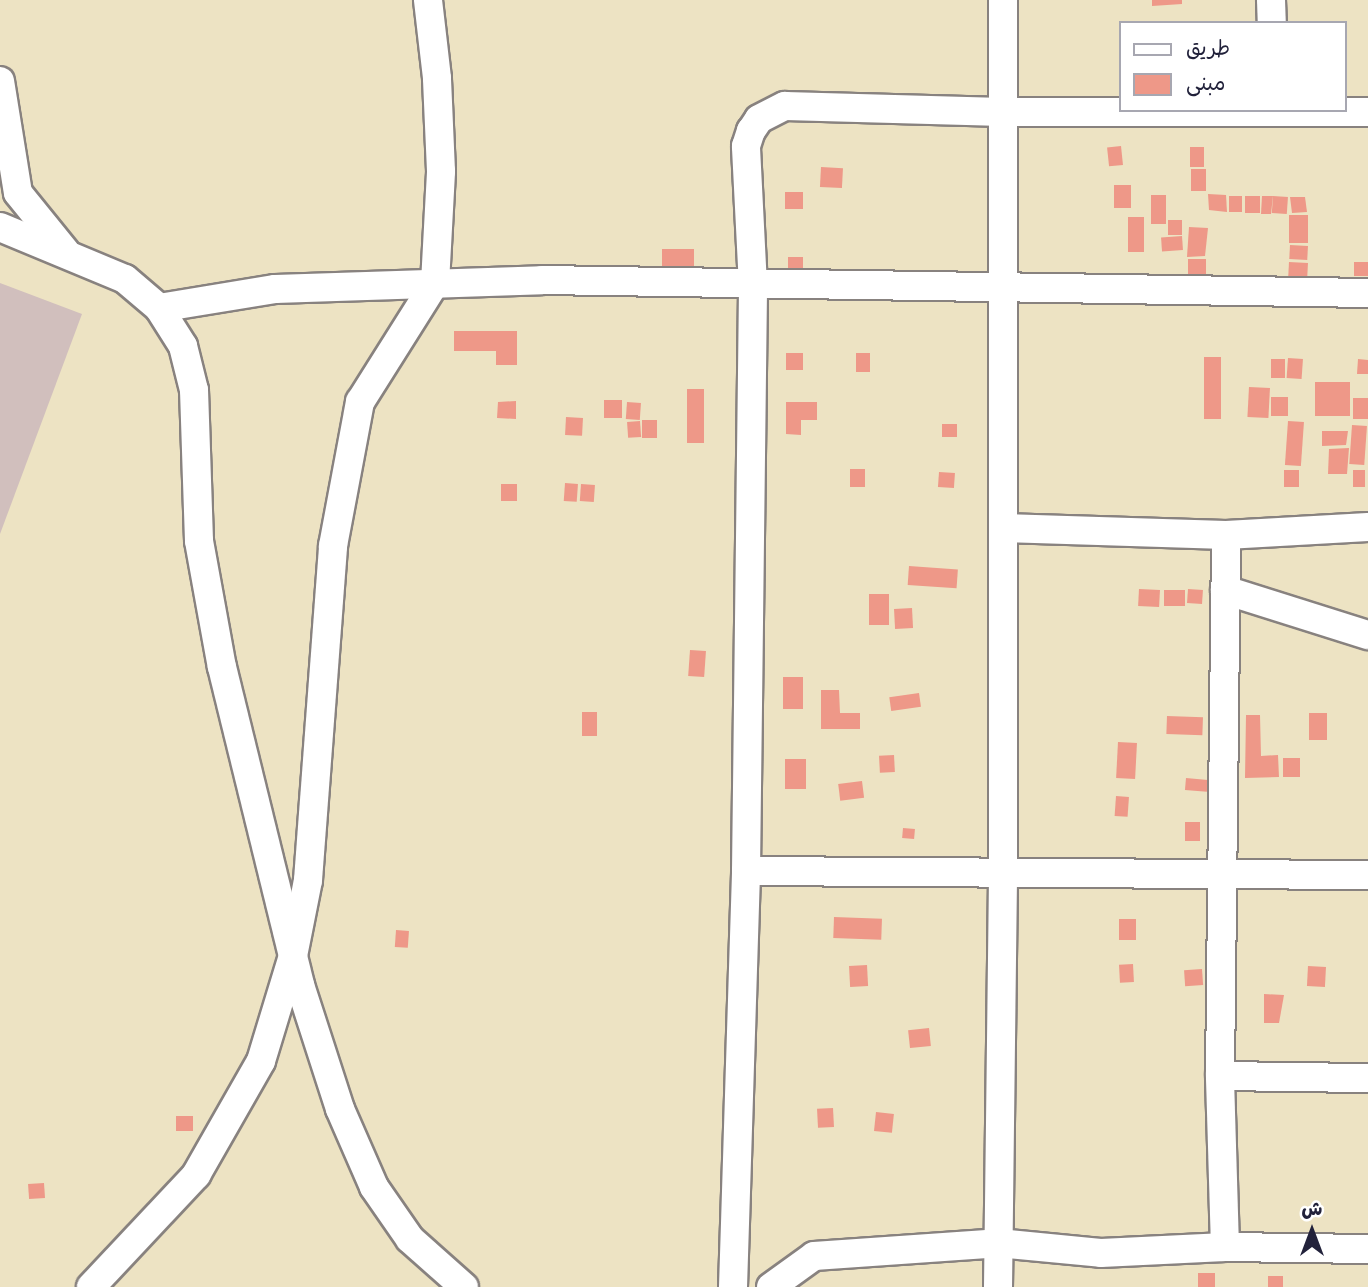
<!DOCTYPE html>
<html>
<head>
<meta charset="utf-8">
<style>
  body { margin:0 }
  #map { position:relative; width:1368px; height:1287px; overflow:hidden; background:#ede3c3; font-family:Mynerve,"Playpen Sans Arabic",sans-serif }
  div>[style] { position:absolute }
  .industrial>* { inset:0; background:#d1bfbd }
  .building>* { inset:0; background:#ee9888; transform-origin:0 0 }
  .roads { filter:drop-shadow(2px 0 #88827f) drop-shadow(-2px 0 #88827f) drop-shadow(0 2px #88827f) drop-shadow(0 -2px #88827f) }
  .minor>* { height:28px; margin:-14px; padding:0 14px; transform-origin:14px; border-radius:14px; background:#fff }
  span { translate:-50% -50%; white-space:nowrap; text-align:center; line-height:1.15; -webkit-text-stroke:6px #fff; paint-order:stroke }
  .legend { position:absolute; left:1119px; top:21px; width:228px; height:91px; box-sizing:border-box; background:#fff; border:2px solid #a7a7b1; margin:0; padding:9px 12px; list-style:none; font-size:21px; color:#22223b }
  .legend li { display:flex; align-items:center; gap:14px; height:35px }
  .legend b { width:35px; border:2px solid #a7a7b1 }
  .north { position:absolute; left:1277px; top:1196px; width:70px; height:70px; -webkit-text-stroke:5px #fff; paint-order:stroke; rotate:0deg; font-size:19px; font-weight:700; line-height:28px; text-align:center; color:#22223b }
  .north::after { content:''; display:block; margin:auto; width:24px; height:32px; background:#22223b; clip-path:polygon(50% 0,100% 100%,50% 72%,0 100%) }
</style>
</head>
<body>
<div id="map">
  <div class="industrial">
    <div style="clip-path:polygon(0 283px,82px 314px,0 534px)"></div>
  </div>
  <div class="building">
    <div style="clip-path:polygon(1152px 0,1182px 0,1182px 4px,1152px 6px)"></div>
    <div style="left:1121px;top:146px;width:19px;height:14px;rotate:84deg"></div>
    <div style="left:1190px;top:147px;width:14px;height:20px"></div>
    <div style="left:821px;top:167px;width:22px;height:20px;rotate:3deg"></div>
    <div style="left:1191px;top:169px;width:15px;height:22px"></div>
    <div style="left:1114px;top:185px;width:17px;height:23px"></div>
    <div style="left:803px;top:192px;width:17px;height:18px;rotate:90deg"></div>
    <div style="clip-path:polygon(1208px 194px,1226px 195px,1227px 212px,1209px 210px)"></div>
    <div style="left:1151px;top:195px;width:15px;height:29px"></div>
    <div style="left:1229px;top:196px;width:13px;height:16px"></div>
    <div style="left:1260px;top:196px;width:17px;height:15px;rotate:90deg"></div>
    <div style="clip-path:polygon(1262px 196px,1273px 196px,1271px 214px,1261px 214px)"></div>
    <div style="left:1273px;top:196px;width:15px;height:17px;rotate:4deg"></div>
    <div style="clip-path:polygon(1290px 197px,1305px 197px,1307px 212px,1292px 213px)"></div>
    <div style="left:1289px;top:215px;width:19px;height:28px"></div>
    <div style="left:1128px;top:217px;width:16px;height:35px"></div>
    <div style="left:1182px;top:220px;width:15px;height:14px;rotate:90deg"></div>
    <div style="clip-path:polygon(1189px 227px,1208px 228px,1205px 256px,1187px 257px)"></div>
    <div style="left:1182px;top:236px;width:14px;height:21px;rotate:86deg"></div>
    <div style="left:1290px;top:245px;width:18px;height:14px;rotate:3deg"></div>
    <div style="left:662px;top:249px;width:32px;height:19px"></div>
    <div style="left:788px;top:257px;width:15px;height:17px"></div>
    <div style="left:1188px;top:259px;width:18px;height:19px"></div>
    <div style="left:1289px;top:262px;width:19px;height:17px;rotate:3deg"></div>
    <div style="left:1354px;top:262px;width:14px;height:14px"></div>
    <div style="clip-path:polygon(454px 331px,517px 331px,517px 365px,496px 365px,496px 351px,454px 351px)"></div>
    <div style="left:786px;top:353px;width:17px;height:17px"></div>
    <div style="left:856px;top:353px;width:14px;height:19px"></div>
    <div style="left:1204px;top:357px;width:17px;height:62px"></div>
    <div style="left:1288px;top:358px;width:15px;height:20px;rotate:4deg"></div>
    <div style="left:1271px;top:359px;width:14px;height:19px"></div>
    <div style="clip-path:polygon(1358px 359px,1368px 360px,1368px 374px,1357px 374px)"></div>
    <div style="left:1315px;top:382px;width:35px;height:34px"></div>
    <div style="left:1249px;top:387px;width:21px;height:30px;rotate:3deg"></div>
    <div style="left:687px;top:389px;width:17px;height:54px"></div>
    <div style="left:1271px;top:397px;width:17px;height:19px"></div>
    <div style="left:1353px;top:398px;width:15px;height:21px"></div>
    <div style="left:604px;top:400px;width:18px;height:18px"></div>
    <div style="clip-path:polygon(516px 401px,516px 419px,497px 418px,498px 402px)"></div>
    <div style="left:627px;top:402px;width:14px;height:17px;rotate:4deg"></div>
    <div style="clip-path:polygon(786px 402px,817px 402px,817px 420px,801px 420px,801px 435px,786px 434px)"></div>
    <div style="left:566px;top:417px;width:17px;height:18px;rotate:3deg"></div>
    <div style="left:642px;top:420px;width:15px;height:18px"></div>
    <div style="left:640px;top:421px;width:16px;height:13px;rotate:86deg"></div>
    <div style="left:1288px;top:421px;width:16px;height:44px;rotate:4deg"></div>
    <div style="left:942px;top:424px;width:15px;height:13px"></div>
    <div style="left:1352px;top:425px;width:15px;height:39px;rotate:4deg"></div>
    <div style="clip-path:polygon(1322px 431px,1348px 431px,1346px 445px,1322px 446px)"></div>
    <div style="clip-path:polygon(1349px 448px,1347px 474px,1328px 474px,1329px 449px)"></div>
    <div style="left:850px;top:469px;width:15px;height:18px"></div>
    <div style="left:1284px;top:470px;width:15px;height:17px"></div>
    <div style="left:1353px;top:470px;width:12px;height:17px"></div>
    <div style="left:939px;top:472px;width:16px;height:15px;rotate:4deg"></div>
    <div style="left:565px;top:483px;width:13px;height:18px;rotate:4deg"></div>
    <div style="left:501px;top:484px;width:16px;height:17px"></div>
    <div style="left:581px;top:484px;width:14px;height:17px;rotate:4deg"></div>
    <div style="left:909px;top:566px;width:49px;height:19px;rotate:4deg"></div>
    <div style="left:1139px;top:589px;width:21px;height:17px;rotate:3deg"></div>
    <div style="left:1188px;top:589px;width:15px;height:14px;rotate:4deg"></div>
    <div style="left:1164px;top:590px;width:21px;height:16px"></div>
    <div style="left:869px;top:594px;width:20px;height:31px"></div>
    <div style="left:912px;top:608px;width:20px;height:18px;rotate:87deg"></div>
    <div style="left:690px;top:650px;width:16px;height:26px;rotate:4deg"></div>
    <div style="left:803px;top:677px;width:32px;height:20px;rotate:90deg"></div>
    <div style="clip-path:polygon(821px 690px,839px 690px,840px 713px,860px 713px,860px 729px,821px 729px)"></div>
    <div style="left:919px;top:693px;width:14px;height:30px;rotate:82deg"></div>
    <div style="left:597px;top:712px;width:24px;height:15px;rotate:90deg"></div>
    <div style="left:1309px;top:713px;width:18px;height:27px"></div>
    <div style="clip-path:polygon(1246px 715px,1260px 715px,1261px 756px,1278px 755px,1279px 777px,1245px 778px)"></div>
    <div style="left:1167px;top:716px;width:36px;height:18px;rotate:2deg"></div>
    <div style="left:1118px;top:742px;width:19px;height:36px;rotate:3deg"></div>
    <div style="left:894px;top:755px;width:17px;height:15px;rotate:87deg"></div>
    <div style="left:1283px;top:758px;width:17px;height:19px"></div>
    <div style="left:785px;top:759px;width:21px;height:30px"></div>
    <div style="left:1186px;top:778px;width:22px;height:12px;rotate:5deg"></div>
    <div style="left:862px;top:781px;width:17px;height:24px;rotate:83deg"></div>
    <div style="left:1116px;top:796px;width:13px;height:20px;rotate:4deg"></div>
    <div style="left:1185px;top:822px;width:15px;height:19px"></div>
    <div style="left:903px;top:828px;width:12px;height:10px;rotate:5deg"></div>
    <div style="left:834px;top:917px;width:48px;height:21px;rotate:2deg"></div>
    <div style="left:1136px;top:919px;width:21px;height:17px;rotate:90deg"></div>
    <div style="left:396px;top:930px;width:13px;height:17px;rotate:4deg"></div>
    <div style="left:1133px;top:964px;width:18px;height:14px;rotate:87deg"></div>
    <div style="left:867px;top:965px;width:21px;height:18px;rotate:87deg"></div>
    <div style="left:1308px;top:966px;width:18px;height:20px;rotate:3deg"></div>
    <div style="left:1202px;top:969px;width:16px;height:18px;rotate:86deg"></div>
    <div style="clip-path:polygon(1264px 994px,1284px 995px,1279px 1023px,1264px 1023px)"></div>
    <div style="left:929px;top:1028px;width:18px;height:21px;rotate:84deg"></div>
    <div style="left:833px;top:1108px;width:19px;height:16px;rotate:87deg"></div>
    <div style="left:876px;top:1112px;width:18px;height:19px;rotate:6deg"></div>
    <div style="left:176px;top:1116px;width:17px;height:15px"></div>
    <div style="left:44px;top:1183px;width:15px;height:16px;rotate:86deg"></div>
    <div style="left:1198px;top:1273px;width:17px;height:14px"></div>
    <div style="left:1268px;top:1276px;width:15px;height:11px"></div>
  </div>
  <div class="roads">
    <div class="minor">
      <div style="left:1271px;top:0;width:23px;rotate:88deg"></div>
      <div style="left:0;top:81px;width:113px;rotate:80.9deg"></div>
      <div style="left:18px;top:193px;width:75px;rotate:51deg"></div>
      <div style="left:0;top:227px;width:135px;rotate:22.6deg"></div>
      <div style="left:125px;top:279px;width:45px;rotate:40.5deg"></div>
      <div style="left:159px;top:308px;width:45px;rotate:57.7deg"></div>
      <div style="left:183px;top:346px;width:45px;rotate:76deg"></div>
      <div style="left:194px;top:390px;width:151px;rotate:88.1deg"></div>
      <div style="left:199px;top:541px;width:128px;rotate:79.7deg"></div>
      <div style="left:222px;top:667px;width:327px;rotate:76.2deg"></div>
      <div style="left:300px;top:985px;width:130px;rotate:72.1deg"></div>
      <div style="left:340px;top:1109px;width:85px;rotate:66.4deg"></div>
      <div style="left:374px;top:1187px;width:63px;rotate:55.3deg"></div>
      <div style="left:410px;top:1239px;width:72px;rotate:41.6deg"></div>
      <div style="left:159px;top:308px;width:118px;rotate:-9.3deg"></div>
      <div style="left:275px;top:289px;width:267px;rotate:-1.9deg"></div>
      <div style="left:542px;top:280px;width:826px;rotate:0.9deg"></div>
      <div style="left:1003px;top:528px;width:223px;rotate:1.8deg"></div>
      <div style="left:1226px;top:535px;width:142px;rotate:-3.2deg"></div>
      <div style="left:1225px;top:590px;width:150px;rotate:17.5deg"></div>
      <div style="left:746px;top:871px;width:622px;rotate:0.37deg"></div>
      <div style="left:1220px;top:1076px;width:541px;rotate:-89.36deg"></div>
      <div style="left:1225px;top:1247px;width:143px;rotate:0.8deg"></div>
      <div style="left:91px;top:1287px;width:154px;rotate:-46.8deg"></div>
      <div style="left:196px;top:1175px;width:131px;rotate:-60.3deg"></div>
      <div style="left:261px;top:1061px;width:110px;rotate:-73.1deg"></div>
      <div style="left:293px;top:956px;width:77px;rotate:-78.8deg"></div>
      <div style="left:308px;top:880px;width:335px;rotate:-85.7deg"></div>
      <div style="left:333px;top:546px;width:147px;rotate:-79.4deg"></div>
      <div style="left:360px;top:402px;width:141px;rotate:-57.8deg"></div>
      <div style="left:435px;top:283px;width:112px;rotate:-86.9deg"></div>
      <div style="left:441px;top:171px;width:93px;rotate:-92.5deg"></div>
      <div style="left:437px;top:78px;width:79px;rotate:-96.6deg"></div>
      <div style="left:733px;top:1287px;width:416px;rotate:-88.2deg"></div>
      <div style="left:746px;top:871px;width:585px;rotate:-89.31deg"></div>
      <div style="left:753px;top:286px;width:140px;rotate:-92.9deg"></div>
      <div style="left:746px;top:146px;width:16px;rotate:-72deg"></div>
      <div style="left:751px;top:131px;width:14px;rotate:-56deg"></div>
      <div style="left:759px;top:119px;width:29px;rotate:-27deg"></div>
      <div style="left:785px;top:106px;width:218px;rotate:1.6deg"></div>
      <div style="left:1003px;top:112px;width:365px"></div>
      <div style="left:771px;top:1287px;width:53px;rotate:-35.8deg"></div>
      <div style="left:814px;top:1256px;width:184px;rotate:-4deg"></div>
      <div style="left:998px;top:1243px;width:103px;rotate:5.5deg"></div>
      <div style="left:1101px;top:1253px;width:124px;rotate:-2.8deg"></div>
      <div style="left:1225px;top:1247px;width:171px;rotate:-91.7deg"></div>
      <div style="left:1220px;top:1076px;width:148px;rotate:0.8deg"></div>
      <div style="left:998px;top:1287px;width:411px;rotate:-89.3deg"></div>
      <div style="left:1003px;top:876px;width:876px;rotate:-90deg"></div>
    </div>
  </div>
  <ul class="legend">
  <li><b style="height:9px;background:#fff"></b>طريق</li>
  <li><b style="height:19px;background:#ee9888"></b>مبنى</li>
  </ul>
  <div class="north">ش</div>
</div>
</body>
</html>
